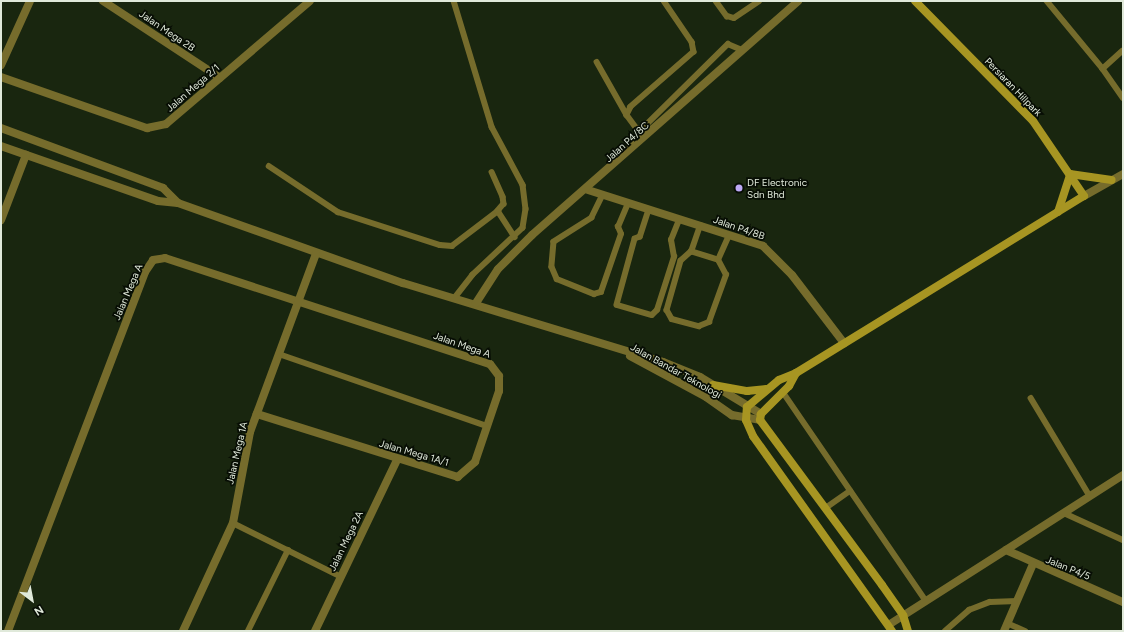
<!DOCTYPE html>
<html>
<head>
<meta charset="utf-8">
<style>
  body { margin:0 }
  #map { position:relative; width:1124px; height:632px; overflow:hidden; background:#19260f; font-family:Figtree,sans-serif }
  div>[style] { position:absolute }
  .lane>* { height:5.5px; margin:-2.75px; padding:0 2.75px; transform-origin:2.75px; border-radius:2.75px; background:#766c2c }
  .street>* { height:8px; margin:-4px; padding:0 4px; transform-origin:4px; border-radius:4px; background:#766c2c }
  .secondary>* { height:8px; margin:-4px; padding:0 4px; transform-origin:4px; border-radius:4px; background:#a79522 }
  .dots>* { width:11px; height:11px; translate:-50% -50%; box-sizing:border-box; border:2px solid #070d04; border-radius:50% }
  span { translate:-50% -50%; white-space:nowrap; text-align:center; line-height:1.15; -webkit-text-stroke:3.5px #070d04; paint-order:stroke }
  .street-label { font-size:10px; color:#e0e9da }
  .poi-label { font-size:10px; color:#e0e9da }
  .left { translate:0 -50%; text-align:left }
  .frame { position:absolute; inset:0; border:2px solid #e0e9da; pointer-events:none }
  .north { position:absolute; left:12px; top:580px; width:40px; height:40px; -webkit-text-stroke:3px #070d04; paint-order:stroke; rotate:148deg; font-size:11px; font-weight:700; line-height:16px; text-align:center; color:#e0e9da }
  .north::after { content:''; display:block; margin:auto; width:14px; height:18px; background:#e0e9da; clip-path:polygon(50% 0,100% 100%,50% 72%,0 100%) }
</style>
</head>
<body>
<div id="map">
  <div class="lane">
    <div style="left:454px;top:1px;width:132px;rotate:73.2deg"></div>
    <div style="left:492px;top:127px;width:66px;rotate:61.9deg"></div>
    <div style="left:523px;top:185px;width:24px;rotate:83deg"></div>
    <div style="left:526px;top:209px;width:19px;rotate:99deg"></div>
    <div style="left:523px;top:228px;width:69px;rotate:136.8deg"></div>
    <div style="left:473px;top:275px;width:29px;rotate:128deg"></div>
    <div style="left:664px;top:1px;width:50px;rotate:55.7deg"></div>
    <div style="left:692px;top:42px;width:10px;rotate:79deg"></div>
    <div style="left:694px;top:52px;width:84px;rotate:138.9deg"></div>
    <div style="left:631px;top:107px;width:9px;rotate:117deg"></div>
    <div style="left:627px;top:115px;width:17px;rotate:54deg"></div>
    <div style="left:637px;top:129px;width:7px;rotate:-16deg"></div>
    <div style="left:644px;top:127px;width:118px;rotate:-44.7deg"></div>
    <div style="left:728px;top:44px;width:15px;rotate:23deg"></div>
    <div style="left:716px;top:1px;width:19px;rotate:54deg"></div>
    <div style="left:727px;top:16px;width:7px;rotate:16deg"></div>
    <div style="left:734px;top:18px;width:30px;rotate:-34deg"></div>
    <div style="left:1047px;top:1px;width:88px;rotate:50.5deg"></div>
    <div style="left:1123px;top:51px;width:27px;rotate:138deg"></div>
    <div style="left:1103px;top:69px;width:35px;rotate:55deg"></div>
    <div style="left:597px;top:62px;width:61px;rotate:60.5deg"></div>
    <div style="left:269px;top:166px;width:83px;rotate:33.7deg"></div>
    <div style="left:338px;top:212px;width:107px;rotate:17.9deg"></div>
    <div style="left:440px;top:245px;width:12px;rotate:5deg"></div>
    <div style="left:452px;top:246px;width:58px;rotate:-37.3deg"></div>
    <div style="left:498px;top:211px;width:31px;rotate:57deg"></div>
    <div style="left:492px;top:172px;width:27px;rotate:66deg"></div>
    <div style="left:503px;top:197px;width:7px;rotate:82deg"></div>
    <div style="left:504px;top:204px;width:9px;rotate:131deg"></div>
    <div style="left:603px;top:195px;width:25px;rotate:116deg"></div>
    <div style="left:592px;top:218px;width:45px;rotate:147.7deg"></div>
    <div style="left:554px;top:242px;width:25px;rotate:95deg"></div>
    <div style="left:552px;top:267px;width:13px;rotate:67deg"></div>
    <div style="left:557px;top:279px;width:40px;rotate:22deg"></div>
    <div style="left:594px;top:294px;width:7px;rotate:-16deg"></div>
    <div style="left:601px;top:292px;width:61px;rotate:-71deg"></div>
    <div style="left:621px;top:234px;width:8px;rotate:-113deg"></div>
    <div style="left:618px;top:227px;width:25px;rotate:-67deg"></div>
    <div style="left:649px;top:210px;width:28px;rotate:108deg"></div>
    <div style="left:640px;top:237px;width:5px;rotate:158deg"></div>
    <div style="left:635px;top:239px;width:68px;rotate:105.3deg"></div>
    <div style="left:617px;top:305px;width:36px;rotate:16deg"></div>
    <div style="left:652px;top:315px;width:7px;rotate:-45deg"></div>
    <div style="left:657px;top:310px;width:56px;rotate:-72.2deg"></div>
    <div style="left:674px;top:257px;width:17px;rotate:-100deg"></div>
    <div style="left:671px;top:240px;width:22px;rotate:-68deg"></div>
    <div style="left:691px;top:252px;width:28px;rotate:-71deg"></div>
    <div style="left:718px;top:260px;width:28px;rotate:-163deg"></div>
    <div style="left:691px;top:252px;width:13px;rotate:138deg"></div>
    <div style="left:681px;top:261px;width:51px;rotate:105.9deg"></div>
    <div style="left:667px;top:310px;width:10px;rotate:61deg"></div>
    <div style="left:672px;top:319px;width:28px;rotate:15deg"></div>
    <div style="left:699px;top:326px;width:11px;rotate:-22deg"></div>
    <div style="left:709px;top:322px;width:50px;rotate:-70.1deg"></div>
    <div style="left:726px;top:275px;width:17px;rotate:-118deg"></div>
    <div style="left:718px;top:260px;width:27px;rotate:-66deg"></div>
    <div style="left:279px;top:354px;width:220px;rotate:19.1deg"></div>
    <div style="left:783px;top:392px;width:253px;rotate:55.6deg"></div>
    <div style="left:1031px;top:398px;width:114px;rotate:59deg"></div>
    <div style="left:827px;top:507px;width:28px;rotate:-35deg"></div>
    <div style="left:1064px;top:513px;width:65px;rotate:24.6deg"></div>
    <div style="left:233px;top:523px;width:119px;rotate:26.4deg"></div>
    <div style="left:1007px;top:623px;width:20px;rotate:24deg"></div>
    <div style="left:248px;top:631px;width:90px;rotate:-63.7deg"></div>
    <div style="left:945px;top:631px;width:32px;rotate:-41deg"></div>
    <div style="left:969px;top:610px;width:22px;rotate:-21deg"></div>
    <div style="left:990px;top:602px;width:27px;rotate:-2deg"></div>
  </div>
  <div class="street">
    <div style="left:103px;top:1px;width:140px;rotate:33.3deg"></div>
    <div style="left:1px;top:65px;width:70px;rotate:-65.6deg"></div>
    <div style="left:1px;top:77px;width:155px;rotate:19.3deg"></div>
    <div style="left:147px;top:128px;width:19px;rotate:-12deg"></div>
    <div style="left:166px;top:124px;width:189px;rotate:-40.5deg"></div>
    <div style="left:1px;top:128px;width:173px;rotate:20.3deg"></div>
    <div style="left:163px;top:188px;width:21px;rotate:45deg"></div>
    <div style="left:1px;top:146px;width:166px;rotate:19.3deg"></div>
    <div style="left:158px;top:201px;width:20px;rotate:6deg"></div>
    <div style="left:178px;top:203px;width:239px;rotate:19.6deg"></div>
    <div style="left:403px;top:283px;width:272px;rotate:16.9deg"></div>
    <div style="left:663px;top:362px;width:40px;rotate:22deg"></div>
    <div style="left:700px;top:377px;width:71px;rotate:31.2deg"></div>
    <div style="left:588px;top:190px;width:184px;rotate:17.7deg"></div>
    <div style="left:763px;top:246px;width:41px;rotate:45deg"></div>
    <div style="left:792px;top:275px;width:86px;rotate:52.6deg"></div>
    <div style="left:1084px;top:196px;width:45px;rotate:-29.4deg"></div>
    <div style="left:1px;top:220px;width:70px;rotate:-69deg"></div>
    <div style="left:476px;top:303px;width:40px;rotate:-57.1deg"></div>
    <div style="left:498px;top:269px;width:48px;rotate:-45deg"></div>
    <div style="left:532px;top:235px;width:354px;rotate:-41.3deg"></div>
    <div style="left:630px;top:356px;width:86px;rotate:28.3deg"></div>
    <div style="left:706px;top:397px;width:32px;rotate:35deg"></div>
    <div style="left:732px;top:415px;width:28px;rotate:10deg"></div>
    <div style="left:1006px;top:550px;width:128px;rotate:24deg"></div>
    <div style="left:890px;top:624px;width:277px;rotate:-32.6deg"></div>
    <div style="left:8px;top:631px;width:384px;rotate:-69.1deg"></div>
    <div style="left:145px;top:272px;width:14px;rotate:-56deg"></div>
    <div style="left:153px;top:260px;width:12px;rotate:-9deg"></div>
    <div style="left:165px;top:258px;width:342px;rotate:18.1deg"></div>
    <div style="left:490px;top:364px;width:15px;rotate:53deg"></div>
    <div style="left:499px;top:376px;width:15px;rotate:90deg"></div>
    <div style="left:499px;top:391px;width:75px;rotate:108.7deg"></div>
    <div style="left:475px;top:462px;width:23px;rotate:139deg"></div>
    <div style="left:458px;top:477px;width:211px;rotate:-162.6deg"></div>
    <div style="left:183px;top:631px;width:119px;rotate:-65.2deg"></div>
    <div style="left:233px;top:523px;width:93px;rotate:-79.4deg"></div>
    <div style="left:250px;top:432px;width:190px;rotate:-69.7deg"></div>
    <div style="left:315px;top:631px;width:190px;rotate:-64.4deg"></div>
    <div style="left:1004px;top:631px;width:73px;rotate:-66.6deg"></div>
  </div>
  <div class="secondary">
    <div style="left:1058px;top:212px;width:40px;rotate:-72deg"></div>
    <div style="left:1070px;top:174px;width:42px;rotate:8.1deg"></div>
    <div style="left:796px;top:373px;width:15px;rotate:118deg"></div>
    <div style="left:789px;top:386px;width:40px;rotate:135deg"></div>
    <div style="left:761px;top:414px;width:6px;rotate:99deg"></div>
    <div style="left:760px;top:420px;width:205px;rotate:53.5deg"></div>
    <div style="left:882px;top:585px;width:37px;rotate:55deg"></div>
    <div style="left:903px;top:615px;width:17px;rotate:73deg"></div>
    <div style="left:713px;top:385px;width:35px;rotate:10deg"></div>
    <div style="left:747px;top:391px;width:19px;rotate:-6deg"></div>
    <div style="left:892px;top:631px;width:239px;rotate:-125.5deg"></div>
    <div style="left:753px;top:436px;width:17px;rotate:-114deg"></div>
    <div style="left:746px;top:420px;width:13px;rotate:-86deg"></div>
    <div style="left:747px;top:407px;width:42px;rotate:-40.2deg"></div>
    <div style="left:779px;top:380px;width:18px;rotate:-22deg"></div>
    <div style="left:796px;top:373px;width:338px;rotate:-31.6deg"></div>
    <div style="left:1084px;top:196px;width:91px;rotate:-124.2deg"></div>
    <div style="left:1033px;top:121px;width:168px;rotate:-134.5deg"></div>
  </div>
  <div class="dots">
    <div style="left:739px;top:188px;background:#bda9f5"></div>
  </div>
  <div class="street-label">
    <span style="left:167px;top:31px;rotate:34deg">Jalan Mega 2B</span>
    <span style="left:1013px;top:87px;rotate:46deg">Persiaran Hillpark</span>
    <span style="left:193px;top:88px;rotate:-41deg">Jalan Mega 2/1</span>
    <span style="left:627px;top:142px;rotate:-42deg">Jalan P4/8C</span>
    <span style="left:739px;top:228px;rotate:19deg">Jalan P4/8B</span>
    <span style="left:128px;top:292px;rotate:-67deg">Jalan Mega A</span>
    <span style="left:462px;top:345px;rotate:19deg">Jalan Mega A</span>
    <span style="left:676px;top:371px;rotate:29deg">Jalan Bandar Teknologi</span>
    <span style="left:237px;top:453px;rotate:-77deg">Jalan Mega 1A</span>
    <span style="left:414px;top:453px;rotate:16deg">Jalan Mega 1A/1</span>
    <span style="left:346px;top:541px;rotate:-64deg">Jalan Mega 2A</span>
    <span style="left:1068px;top:568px;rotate:22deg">Jalan P4/5</span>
  </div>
  <div class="poi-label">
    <span class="left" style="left:747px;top:188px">DF Electronic<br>Sdn Bhd</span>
  </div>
  <div class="frame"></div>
  <div class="north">N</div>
</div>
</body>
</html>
